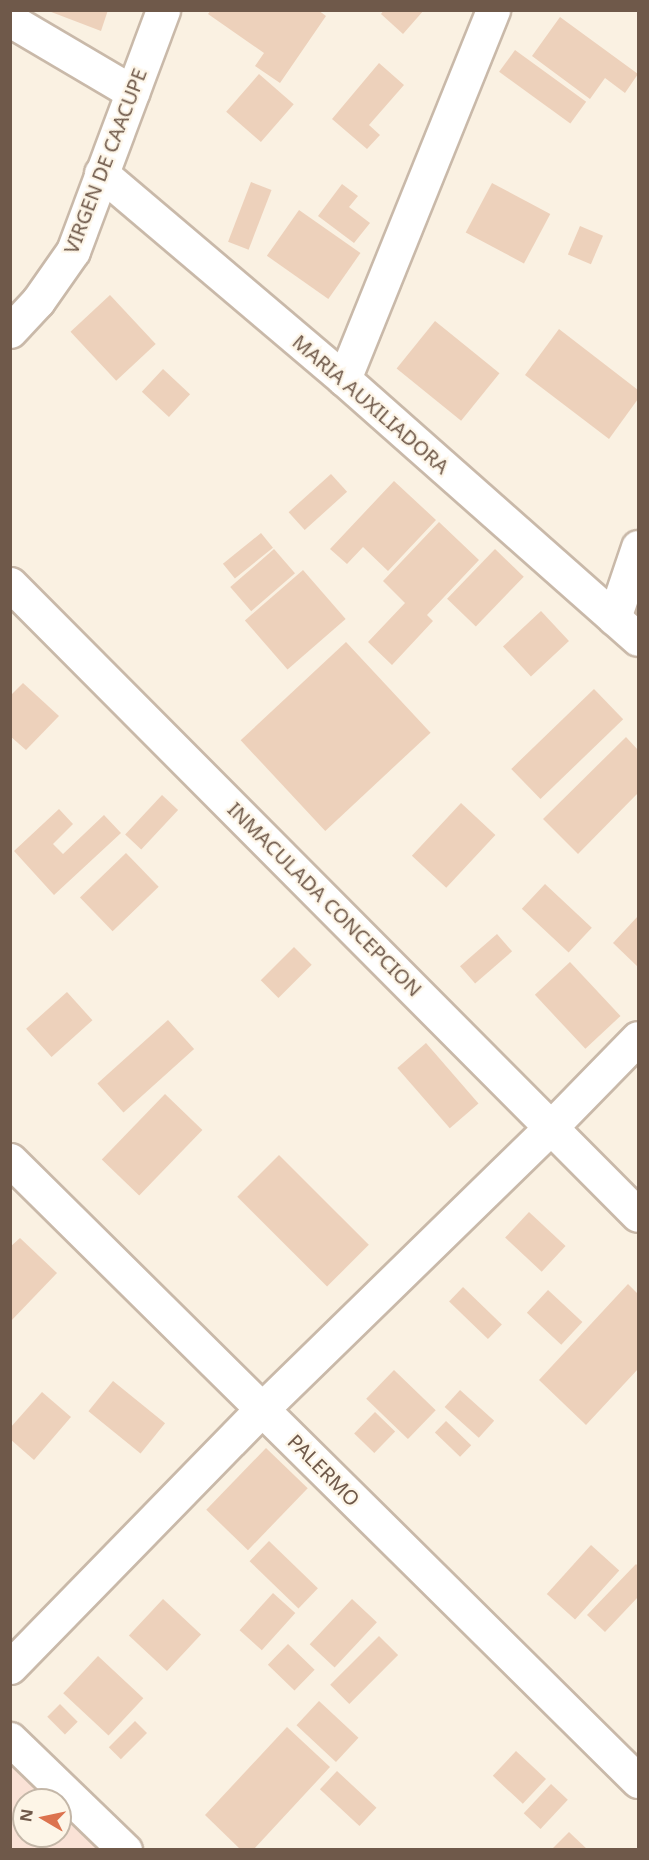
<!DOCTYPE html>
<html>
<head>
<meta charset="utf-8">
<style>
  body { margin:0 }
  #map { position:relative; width:649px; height:1860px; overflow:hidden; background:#faf1e2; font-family:"Noto Sans",sans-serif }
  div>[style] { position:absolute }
  .commercial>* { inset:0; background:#fae2d6 }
  .building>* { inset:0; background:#edd1bb; transform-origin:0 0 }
  .roads { filter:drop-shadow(2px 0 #c9b9a9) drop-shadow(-2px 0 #c9b9a9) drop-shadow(0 2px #c9b9a9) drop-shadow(0 -2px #c9b9a9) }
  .minor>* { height:33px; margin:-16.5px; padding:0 16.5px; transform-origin:16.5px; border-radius:16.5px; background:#fff }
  span { translate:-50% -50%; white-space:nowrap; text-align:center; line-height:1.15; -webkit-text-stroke:4.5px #fdf5e7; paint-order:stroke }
  .street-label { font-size:20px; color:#6f594a }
  .frame { position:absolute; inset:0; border:12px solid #6f594a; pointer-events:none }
  .north { position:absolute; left:12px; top:1788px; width:60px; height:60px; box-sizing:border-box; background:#fdf5e7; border:2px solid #c4b7a8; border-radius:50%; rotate:279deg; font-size:16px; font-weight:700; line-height:24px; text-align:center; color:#6f594a }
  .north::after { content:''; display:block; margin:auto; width:21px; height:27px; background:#dc734f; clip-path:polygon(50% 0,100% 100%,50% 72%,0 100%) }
</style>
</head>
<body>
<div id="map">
  <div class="commercial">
    <div style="clip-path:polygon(10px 1761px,49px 1800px,24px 1800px,24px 1836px,60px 1836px,60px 1811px,99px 1849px,11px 1849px)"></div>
  </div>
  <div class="building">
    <div style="clip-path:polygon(46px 10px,108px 10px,101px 31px)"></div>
    <div style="clip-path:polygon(211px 10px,318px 10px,326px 16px,280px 83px,255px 66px,264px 53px,208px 14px)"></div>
    <div style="clip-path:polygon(384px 10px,424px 10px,403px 34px,381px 14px)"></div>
    <div style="clip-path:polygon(560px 17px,638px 74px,625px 93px,605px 78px,590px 99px,532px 56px)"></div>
    <div style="left:515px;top:50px;width:88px;height:27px;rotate:36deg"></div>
    <div style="clip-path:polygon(379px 63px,404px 85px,369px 125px,380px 135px,367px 149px,332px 119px)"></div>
    <div style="left:259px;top:74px;width:46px;height:50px;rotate:41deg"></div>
    <div style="left:251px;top:182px;width:22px;height:64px;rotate:21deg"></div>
    <div style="left:492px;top:183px;width:66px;height:56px;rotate:28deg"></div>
    <div style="clip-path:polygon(342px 184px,358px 196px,349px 207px,370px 223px,354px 243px,318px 216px)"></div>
    <div style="left:299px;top:210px;width:75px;height:56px;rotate:35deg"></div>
    <div style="left:580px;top:226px;width:25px;height:31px;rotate:23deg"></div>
    <div style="left:110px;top:295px;width:67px;height:54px;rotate:47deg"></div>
    <div style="left:435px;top:321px;width:83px;height:61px;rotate:39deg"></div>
    <div style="clip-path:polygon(559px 329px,638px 390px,638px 399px,609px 439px,525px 375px)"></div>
    <div style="left:163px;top:369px;width:37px;height:31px;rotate:43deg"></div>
    <div style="left:331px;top:474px;width:24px;height:57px;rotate:48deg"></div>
    <div style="clip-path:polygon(394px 481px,436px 520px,388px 571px,363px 547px,347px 564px,330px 549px)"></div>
    <div style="clip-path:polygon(439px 522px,479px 560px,427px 615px,433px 621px,392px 665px,368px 642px,405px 603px,383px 581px)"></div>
    <div style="left:261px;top:533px;width:19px;height:49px;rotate:51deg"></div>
    <div style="left:274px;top:549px;width:32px;height:58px;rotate:49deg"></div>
    <div style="left:495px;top:549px;width:40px;height:69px;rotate:44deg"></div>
    <div style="left:303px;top:570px;width:65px;height:77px;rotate:49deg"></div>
    <div style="left:541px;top:611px;width:41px;height:52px;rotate:47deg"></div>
    <div style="left:346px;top:642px;width:124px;height:144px;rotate:47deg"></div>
    <div style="clip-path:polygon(23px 683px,59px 716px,26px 750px,10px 736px,10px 696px)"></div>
    <div style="left:594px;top:689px;width:42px;height:115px;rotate:46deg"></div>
    <div style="clip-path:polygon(626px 737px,638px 750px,638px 793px,578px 854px,543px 819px)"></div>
    <div style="left:162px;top:795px;width:22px;height:54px;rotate:43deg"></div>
    <div style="left:461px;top:803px;width:47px;height:72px;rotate:43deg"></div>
    <div style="clip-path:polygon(59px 809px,73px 824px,53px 844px,63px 854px,104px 815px,121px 833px,54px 895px,14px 851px)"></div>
    <div style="left:126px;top:853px;width:47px;height:64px;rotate:46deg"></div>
    <div style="left:545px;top:884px;width:64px;height:34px;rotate:43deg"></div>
    <div style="clip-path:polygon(638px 916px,638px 967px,613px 943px)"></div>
    <div style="left:497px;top:934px;width:23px;height:49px;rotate:49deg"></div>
    <div style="left:294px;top:947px;width:25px;height:47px;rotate:45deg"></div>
    <div style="left:570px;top:962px;width:74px;height:48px;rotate:47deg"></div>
    <div style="left:67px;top:992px;width:38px;height:55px;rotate:48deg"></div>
    <div style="left:168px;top:1020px;width:39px;height:95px;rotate:48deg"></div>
    <div style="left:426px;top:1043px;width:80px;height:38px;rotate:49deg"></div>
    <div style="left:165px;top:1094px;width:52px;height:91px;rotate:44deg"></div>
    <div style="left:279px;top:1155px;width:127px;height:59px;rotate:45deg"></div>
    <div style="left:529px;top:1212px;width:50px;height:35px;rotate:43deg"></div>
    <div style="clip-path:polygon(20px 1238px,57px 1273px,10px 1322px,10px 1247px)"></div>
    <div style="clip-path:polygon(628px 1284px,638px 1294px,638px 1369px,586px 1425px,539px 1380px)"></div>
    <div style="left:463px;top:1287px;width:54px;height:20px;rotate:44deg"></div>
    <div style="left:548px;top:1290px;width:47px;height:31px;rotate:43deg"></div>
    <div style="left:394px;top:1370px;width:58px;height:40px;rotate:44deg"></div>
    <div style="left:113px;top:1381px;width:67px;height:39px;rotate:39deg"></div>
    <div style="left:460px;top:1390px;width:46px;height:23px;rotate:42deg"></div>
    <div style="clip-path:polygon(42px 1392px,71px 1417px,34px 1460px,10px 1439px,10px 1428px)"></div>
    <div style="left:375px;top:1412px;width:28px;height:30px;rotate:44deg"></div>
    <div style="left:446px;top:1421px;width:35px;height:16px;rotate:44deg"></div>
    <div style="left:266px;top:1448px;width:58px;height:86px;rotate:44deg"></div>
    <div style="left:269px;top:1541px;width:68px;height:28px;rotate:44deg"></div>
    <div style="left:591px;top:1545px;width:38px;height:66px;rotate:42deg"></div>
    <div style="clip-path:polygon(636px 1564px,638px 1566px,638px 1597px,605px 1632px,587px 1615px)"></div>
    <div style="left:273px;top:1593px;width:30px;height:50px;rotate:42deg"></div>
    <div style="left:163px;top:1599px;width:52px;height:50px;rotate:43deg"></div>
    <div style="left:352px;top:1599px;width:34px;height:62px;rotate:43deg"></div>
    <div style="left:379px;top:1636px;width:27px;height:69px;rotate:45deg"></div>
    <div style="left:288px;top:1644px;width:37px;height:29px;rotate:44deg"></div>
    <div style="left:98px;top:1656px;width:62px;height:51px;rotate:43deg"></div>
    <div style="left:319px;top:1701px;width:54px;height:33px;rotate:43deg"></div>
    <div style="left:60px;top:1704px;width:25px;height:18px;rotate:45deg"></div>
    <div style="left:135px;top:1721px;width:17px;height:37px;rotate:45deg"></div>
    <div style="clip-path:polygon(287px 1727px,330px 1767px,253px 1850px,241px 1850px,205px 1815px)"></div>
    <div style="left:516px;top:1751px;width:41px;height:34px;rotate:43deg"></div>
    <div style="left:337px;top:1771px;width:54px;height:25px;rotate:43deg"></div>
    <div style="left:551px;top:1784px;width:23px;height:40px;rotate:43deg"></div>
    <div style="clip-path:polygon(569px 1832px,588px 1850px,555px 1850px,553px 1848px)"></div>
  </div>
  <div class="roads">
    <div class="minor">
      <div style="left:10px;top:20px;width:142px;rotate:30.5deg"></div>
      <div style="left:101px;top:173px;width:319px;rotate:40.3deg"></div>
      <div style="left:344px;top:379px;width:392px;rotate:41.5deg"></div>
      <div style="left:10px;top:331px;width:41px;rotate:-47deg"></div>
      <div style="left:38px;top:301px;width:61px;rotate:-55deg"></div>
      <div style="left:73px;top:251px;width:257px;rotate:-69.5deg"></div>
      <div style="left:344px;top:379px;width:398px;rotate:-68deg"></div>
      <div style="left:10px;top:584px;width:890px;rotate:45.14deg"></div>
      <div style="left:614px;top:618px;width:75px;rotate:-71.3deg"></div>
      <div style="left:10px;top:1160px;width:883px;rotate:44.68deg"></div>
      <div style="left:10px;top:1667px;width:361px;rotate:-45.7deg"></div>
      <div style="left:262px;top:1409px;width:404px;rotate:-44.3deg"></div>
      <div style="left:551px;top:1127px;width:124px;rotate:-45.7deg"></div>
      <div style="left:10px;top:1739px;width:160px;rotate:44deg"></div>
    </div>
  </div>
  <div class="street-label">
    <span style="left:105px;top:161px;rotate:-69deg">VIRGEN DE CAACUPE</span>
    <span style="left:371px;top:404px;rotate:41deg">MARIA AUXILIADORA</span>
    <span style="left:325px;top:899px;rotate:45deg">INMACULADA CONCEPCION</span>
    <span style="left:324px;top:1470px;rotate:45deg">PALERMO</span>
  </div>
  <div class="frame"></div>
  <div class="north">N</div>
</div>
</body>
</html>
